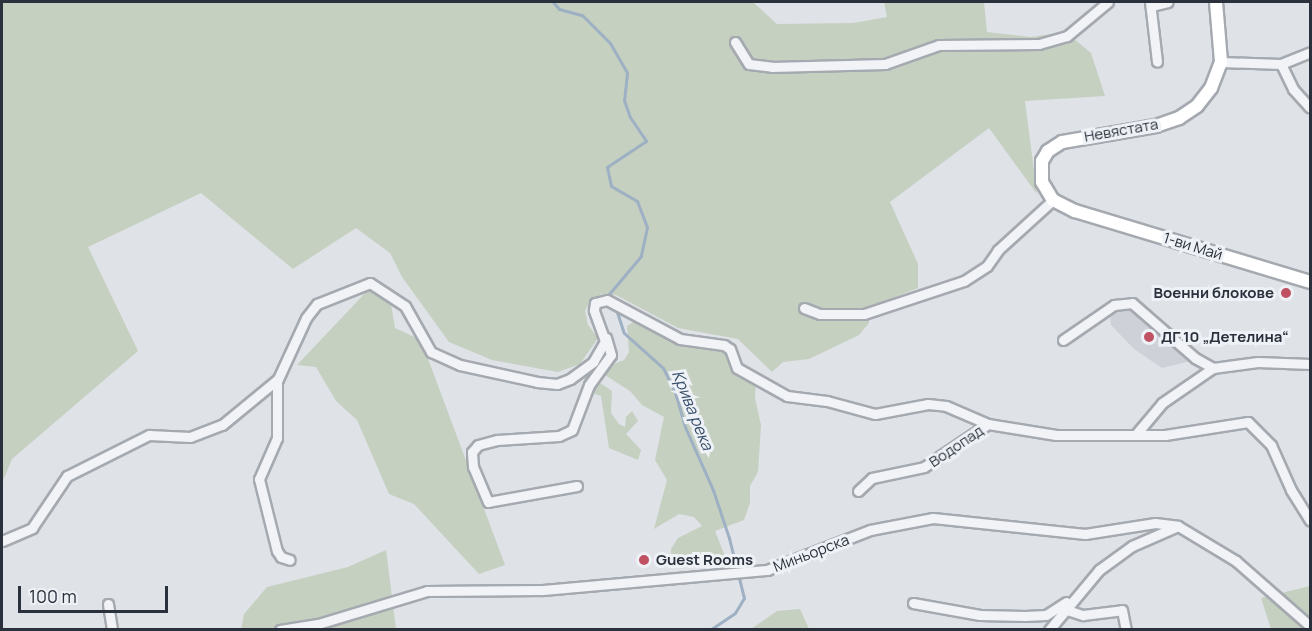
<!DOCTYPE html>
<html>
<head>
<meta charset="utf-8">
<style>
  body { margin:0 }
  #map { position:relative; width:1312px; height:631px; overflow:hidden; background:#dfe2e7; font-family:Manrope,sans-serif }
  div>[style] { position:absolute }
  .built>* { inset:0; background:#ced1d8 }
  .green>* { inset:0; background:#c5d0c1 }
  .stream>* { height:3px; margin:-1.5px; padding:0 1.5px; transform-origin:1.5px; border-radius:1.5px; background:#9eb0c3 }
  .roads { filter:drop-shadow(2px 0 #a5a9b0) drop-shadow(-2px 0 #a5a9b0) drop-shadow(0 2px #a5a9b0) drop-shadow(0 -2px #a5a9b0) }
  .street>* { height:9px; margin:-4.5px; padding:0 4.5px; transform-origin:4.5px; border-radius:4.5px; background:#f1f3f6 }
  .secondary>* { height:12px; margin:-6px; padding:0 6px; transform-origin:6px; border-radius:6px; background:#fff }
  .dots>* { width:16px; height:16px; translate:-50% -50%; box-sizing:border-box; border:3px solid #eef1f5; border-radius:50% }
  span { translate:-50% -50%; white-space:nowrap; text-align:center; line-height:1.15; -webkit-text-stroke:6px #eef1f5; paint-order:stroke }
  .street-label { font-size:15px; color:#2a313c }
  .poi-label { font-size:15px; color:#2a313c; font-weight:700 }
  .right { translate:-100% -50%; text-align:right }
  .left { translate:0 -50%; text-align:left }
  .water-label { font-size:16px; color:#384f6c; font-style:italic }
  .frame { position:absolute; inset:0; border:3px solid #2a313c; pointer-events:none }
  .scale { position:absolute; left:18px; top:586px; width:150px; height:27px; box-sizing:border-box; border:3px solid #2a313c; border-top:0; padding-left:8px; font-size:18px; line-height:21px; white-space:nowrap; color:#2a313c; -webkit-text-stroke:4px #eef1f5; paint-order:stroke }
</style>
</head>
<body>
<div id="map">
  <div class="built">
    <div style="clip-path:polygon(1134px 304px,1199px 359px,1162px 368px,1134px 349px,1111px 325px,1110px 316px)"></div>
  </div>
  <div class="green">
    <div style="clip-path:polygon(2px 2px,753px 2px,777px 24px,853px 23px,887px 17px,884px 2px,984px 2px,987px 32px,1031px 37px,1066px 32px,1091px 53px,1105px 96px,1025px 101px,1037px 194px,989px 128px,890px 202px,918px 264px,918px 288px,865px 309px,869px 323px,859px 335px,809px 359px,783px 362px,772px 372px,738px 339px,678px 328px,616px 295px,602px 294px,590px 300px,585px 311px,588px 325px,598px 338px,580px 364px,558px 372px,492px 360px,449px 342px,402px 277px,390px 253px,356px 228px,293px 269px,201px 193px,88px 247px,138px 351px,12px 459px,2px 483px)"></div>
    <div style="clip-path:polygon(368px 290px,390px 298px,395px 328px,421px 340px,505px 565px,479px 574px,414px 504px,389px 494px,357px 420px,336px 401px,316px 367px,297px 365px)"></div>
    <div style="clip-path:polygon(638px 319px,656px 329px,732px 349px,740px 356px,741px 365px,756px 375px,755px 398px,761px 425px,758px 472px,750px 486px,750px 503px,744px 520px,715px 531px,728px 564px,671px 567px,671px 549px,678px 538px,702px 526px,694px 517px,679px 514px,654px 529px,667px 480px,655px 460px,664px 417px,642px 405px,630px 391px,605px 375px,600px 383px,612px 391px,611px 413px,619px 424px,625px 427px,626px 417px,632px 411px,638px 421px,626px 434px,641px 450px,638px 460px,609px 448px,601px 396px,584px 390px,584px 375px,624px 360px,629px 352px,627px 326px)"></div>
    <div style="clip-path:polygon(386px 550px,396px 629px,241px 630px,244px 614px,267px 587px,348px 567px)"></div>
    <div style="clip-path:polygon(1310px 586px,1310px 629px,1271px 629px,1261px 598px)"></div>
    <div style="clip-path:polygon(800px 609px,809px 629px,751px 629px,777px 611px)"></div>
  </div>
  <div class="stream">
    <div style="left:553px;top:2px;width:9px;rotate:49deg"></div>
    <div style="left:559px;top:9px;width:24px;rotate:15deg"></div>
    <div style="left:582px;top:15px;width:40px;rotate:45deg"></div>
    <div style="left:610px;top:43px;width:34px;rotate:60deg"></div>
    <div style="left:627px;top:73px;width:27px;rotate:96deg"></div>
    <div style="left:624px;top:100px;width:18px;rotate:71deg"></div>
    <div style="left:630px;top:117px;width:29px;rotate:56deg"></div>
    <div style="left:646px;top:141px;width:47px;rotate:146.3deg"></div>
    <div style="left:607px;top:167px;width:19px;rotate:78deg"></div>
    <div style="left:611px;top:186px;width:30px;rotate:30deg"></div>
    <div style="left:637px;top:201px;width:28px;rotate:69deg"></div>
    <div style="left:647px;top:227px;width:30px;rotate:102deg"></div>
    <div style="left:641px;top:256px;width:50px;rotate:130.1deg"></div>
    <div style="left:609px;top:294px;width:7px;rotate:56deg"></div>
    <div style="left:616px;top:309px;width:25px;rotate:72deg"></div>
    <div style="left:624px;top:333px;width:52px;rotate:41.9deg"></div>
    <div style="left:663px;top:368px;width:27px;rotate:63deg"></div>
    <div style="left:675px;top:392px;width:36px;rotate:74deg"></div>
    <div style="left:685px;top:427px;width:69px;rotate:66deg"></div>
    <div style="left:713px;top:490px;width:51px;rotate:71.6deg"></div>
    <div style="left:729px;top:538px;width:62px;rotate:76deg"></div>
    <div style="left:744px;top:598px;width:17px;rotate:121deg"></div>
    <div style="left:735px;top:613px;width:30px;rotate:146deg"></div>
  </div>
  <div class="roads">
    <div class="street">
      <div style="left:1150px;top:2px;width:60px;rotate:83.3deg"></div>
      <div style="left:1152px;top:6px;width:16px;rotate:-14deg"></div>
      <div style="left:735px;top:42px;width:26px;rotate:58deg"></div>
      <div style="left:749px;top:64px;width:23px;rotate:7deg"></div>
      <div style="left:772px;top:67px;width:113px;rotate:-1.5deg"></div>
      <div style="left:885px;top:64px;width:57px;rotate:-19.4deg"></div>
      <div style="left:939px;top:45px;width:100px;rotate:-0.6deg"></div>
      <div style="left:1039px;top:44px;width:29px;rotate:-16deg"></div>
      <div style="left:1067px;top:36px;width:53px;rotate:-39.7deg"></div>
      <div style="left:1221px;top:62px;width:60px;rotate:1.9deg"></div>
      <div style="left:1281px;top:64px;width:31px;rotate:-22deg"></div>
      <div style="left:1281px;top:64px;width:28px;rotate:64deg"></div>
      <div style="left:1293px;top:89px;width:25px;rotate:48deg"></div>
      <div style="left:804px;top:308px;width:17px;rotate:21deg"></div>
      <div style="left:820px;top:314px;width:44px"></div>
      <div style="left:864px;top:314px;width:105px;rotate:-18.3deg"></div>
      <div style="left:964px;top:281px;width:27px;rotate:-33deg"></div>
      <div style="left:987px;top:266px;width:19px;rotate:-55deg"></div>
      <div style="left:998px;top:250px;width:74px;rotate:-42.3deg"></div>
      <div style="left:1063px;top:340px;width:62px;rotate:-34.5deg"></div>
      <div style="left:1114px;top:305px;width:18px;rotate:-6deg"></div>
      <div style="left:1132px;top:303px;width:84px;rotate:41.1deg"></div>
      <div style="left:1195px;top:358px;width:21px;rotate:29deg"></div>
      <div style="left:277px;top:381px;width:57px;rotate:90deg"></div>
      <div style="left:277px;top:438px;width:45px;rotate:113.7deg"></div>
      <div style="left:259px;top:479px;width:74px;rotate:76deg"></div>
      <div style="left:277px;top:551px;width:7px;rotate:56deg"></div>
      <div style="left:281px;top:557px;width:9px;rotate:18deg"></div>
      <div style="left:1137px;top:433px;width:39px;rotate:-50deg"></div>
      <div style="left:1162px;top:403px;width:62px;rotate:-34.5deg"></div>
      <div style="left:1213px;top:368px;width:45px;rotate:-7.6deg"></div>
      <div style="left:1258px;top:362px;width:52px;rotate:2.2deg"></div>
      <div style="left:577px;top:486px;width:90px;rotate:169.8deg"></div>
      <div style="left:488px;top:502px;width:38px;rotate:-113deg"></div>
      <div style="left:473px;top:467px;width:15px;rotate:-94deg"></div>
      <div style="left:472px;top:452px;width:9px;rotate:-49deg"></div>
      <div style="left:478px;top:445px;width:20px;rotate:-15deg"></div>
      <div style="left:497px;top:440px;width:62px;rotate:-3.7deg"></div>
      <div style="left:559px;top:436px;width:14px;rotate:-25deg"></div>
      <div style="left:572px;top:430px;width:48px;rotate:-69.3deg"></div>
      <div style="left:589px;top:385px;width:37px;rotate:-54deg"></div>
      <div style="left:611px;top:355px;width:18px;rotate:-106deg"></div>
      <div style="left:858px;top:491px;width:19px;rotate:-43deg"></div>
      <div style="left:872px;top:478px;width:53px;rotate:-11.9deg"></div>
      <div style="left:924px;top:467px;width:77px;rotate:-33.9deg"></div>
      <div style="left:2px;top:541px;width:33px;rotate:-23deg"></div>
      <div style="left:32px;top:528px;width:63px;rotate:-56.1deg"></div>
      <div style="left:67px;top:476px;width:92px;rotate:-26.6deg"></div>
      <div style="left:149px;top:435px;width:41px;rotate:2.8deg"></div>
      <div style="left:190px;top:437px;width:34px;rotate:-21deg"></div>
      <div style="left:222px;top:425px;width:72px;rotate:-39.4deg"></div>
      <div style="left:278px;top:379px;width:67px;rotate:-65.3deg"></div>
      <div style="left:306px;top:318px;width:18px;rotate:-52deg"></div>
      <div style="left:317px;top:304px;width:57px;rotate:-21.6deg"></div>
      <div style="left:370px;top:283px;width:42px;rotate:33.3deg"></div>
      <div style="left:405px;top:306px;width:53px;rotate:60.5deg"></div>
      <div style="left:431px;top:352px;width:32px;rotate:24deg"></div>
      <div style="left:460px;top:365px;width:79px;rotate:12.4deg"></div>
      <div style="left:537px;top:382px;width:20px;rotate:6deg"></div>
      <div style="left:557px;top:384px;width:14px;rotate:-21deg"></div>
      <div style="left:570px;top:379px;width:29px;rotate:-36deg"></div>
      <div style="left:593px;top:362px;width:24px;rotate:-60deg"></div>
      <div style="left:605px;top:341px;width:33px;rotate:-110deg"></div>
      <div style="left:594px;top:310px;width:7px;rotate:-82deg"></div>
      <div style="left:595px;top:303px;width:12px;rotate:-14deg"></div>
      <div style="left:607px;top:300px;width:83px;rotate:28.1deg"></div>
      <div style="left:680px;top:339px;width:44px;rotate:7.8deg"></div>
      <div style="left:724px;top:345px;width:7px;rotate:34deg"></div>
      <div style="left:730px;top:349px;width:20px;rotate:70deg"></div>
      <div style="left:737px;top:368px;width:57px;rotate:29.2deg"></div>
      <div style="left:787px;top:396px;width:40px;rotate:7.1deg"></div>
      <div style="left:827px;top:401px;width:50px;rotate:15.2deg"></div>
      <div style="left:875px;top:414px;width:54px;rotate:-10.7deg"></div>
      <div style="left:928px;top:404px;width:18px;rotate:6deg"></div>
      <div style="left:946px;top:406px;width:46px;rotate:23.2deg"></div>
      <div style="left:988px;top:424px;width:69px;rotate:9.2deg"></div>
      <div style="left:1056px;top:435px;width:109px"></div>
      <div style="left:1165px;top:435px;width:84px;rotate:-8.9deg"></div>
      <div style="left:1248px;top:422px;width:33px;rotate:45deg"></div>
      <div style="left:1271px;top:445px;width:49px;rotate:66deg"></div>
      <div style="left:1291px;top:490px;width:36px;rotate:58deg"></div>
      <div style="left:913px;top:603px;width:68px;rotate:10.2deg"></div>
      <div style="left:980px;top:615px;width:45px;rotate:1.3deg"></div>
      <div style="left:1025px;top:616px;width:21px;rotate:-3deg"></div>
      <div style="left:1046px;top:615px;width:24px;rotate:-33deg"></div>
      <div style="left:108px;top:604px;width:26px;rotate:81deg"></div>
      <div style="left:1064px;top:609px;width:20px;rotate:18deg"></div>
      <div style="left:1083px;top:615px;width:39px;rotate:-7deg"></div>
      <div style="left:1122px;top:610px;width:20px;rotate:79deg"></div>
      <div style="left:280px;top:630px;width:38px;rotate:-9deg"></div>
      <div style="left:318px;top:624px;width:114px;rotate:-16.8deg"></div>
      <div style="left:427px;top:591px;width:115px;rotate:-0.5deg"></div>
      <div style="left:542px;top:590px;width:226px;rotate:-5.1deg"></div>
      <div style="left:767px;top:570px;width:110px;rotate:-21.2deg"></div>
      <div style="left:870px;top:530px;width:64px;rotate:-10.8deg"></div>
      <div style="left:933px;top:518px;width:153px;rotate:6deg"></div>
      <div style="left:1085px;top:534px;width:71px;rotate:-8.9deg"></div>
      <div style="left:1155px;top:523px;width:23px;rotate:7deg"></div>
      <div style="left:1178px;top:526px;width:68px;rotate:31.1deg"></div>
      <div style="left:1236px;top:561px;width:98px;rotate:41.3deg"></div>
      <div style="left:1049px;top:630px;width:78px;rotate:-50.2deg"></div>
      <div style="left:1099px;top:570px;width:41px;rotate:-36deg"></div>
      <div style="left:1132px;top:546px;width:50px;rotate:-23.5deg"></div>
    </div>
    <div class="secondary">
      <div style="left:1216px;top:2px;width:60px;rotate:85.2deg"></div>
      <div style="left:1221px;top:62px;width:28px;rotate:111deg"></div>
      <div style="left:1211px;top:88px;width:23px;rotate:128deg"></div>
      <div style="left:1197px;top:106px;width:22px;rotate:146deg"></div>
      <div style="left:1179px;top:118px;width:24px;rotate:161deg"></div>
      <div style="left:1156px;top:126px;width:95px;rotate:170.3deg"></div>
      <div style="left:1062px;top:142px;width:17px;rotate:147deg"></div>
      <div style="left:1048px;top:151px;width:12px;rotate:121deg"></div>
      <div style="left:1042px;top:161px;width:21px;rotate:90deg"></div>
      <div style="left:1042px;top:182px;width:21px;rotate:59deg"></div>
      <div style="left:1053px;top:200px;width:25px;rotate:27deg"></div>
      <div style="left:1075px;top:211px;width:245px;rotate:16.8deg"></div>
    </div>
  </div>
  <div class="dots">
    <div style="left:1286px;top:293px;background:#bf5162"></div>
    <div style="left:1149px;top:337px;background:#bf5162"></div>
    <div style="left:644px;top:560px;background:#bf5162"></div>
  </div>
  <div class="street-label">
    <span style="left:1121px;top:130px;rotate:-10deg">Невястата</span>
    <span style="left:1193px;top:246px;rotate:17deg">1-ви Май</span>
    <span style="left:956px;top:446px;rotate:-34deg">Водопад</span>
    <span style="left:811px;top:553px;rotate:-21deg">Миньорска</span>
  </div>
  <div class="poi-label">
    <span class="right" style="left:1274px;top:293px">Военни блокове</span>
    <span class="left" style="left:1161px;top:337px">ДГ 10 „Детелина“</span>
    <span class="left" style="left:656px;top:560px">Guest Rooms</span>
  </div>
  <div class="water-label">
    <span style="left:693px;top:410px;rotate:68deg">Крива река</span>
  </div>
  <div class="frame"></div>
  <div class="scale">100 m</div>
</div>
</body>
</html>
